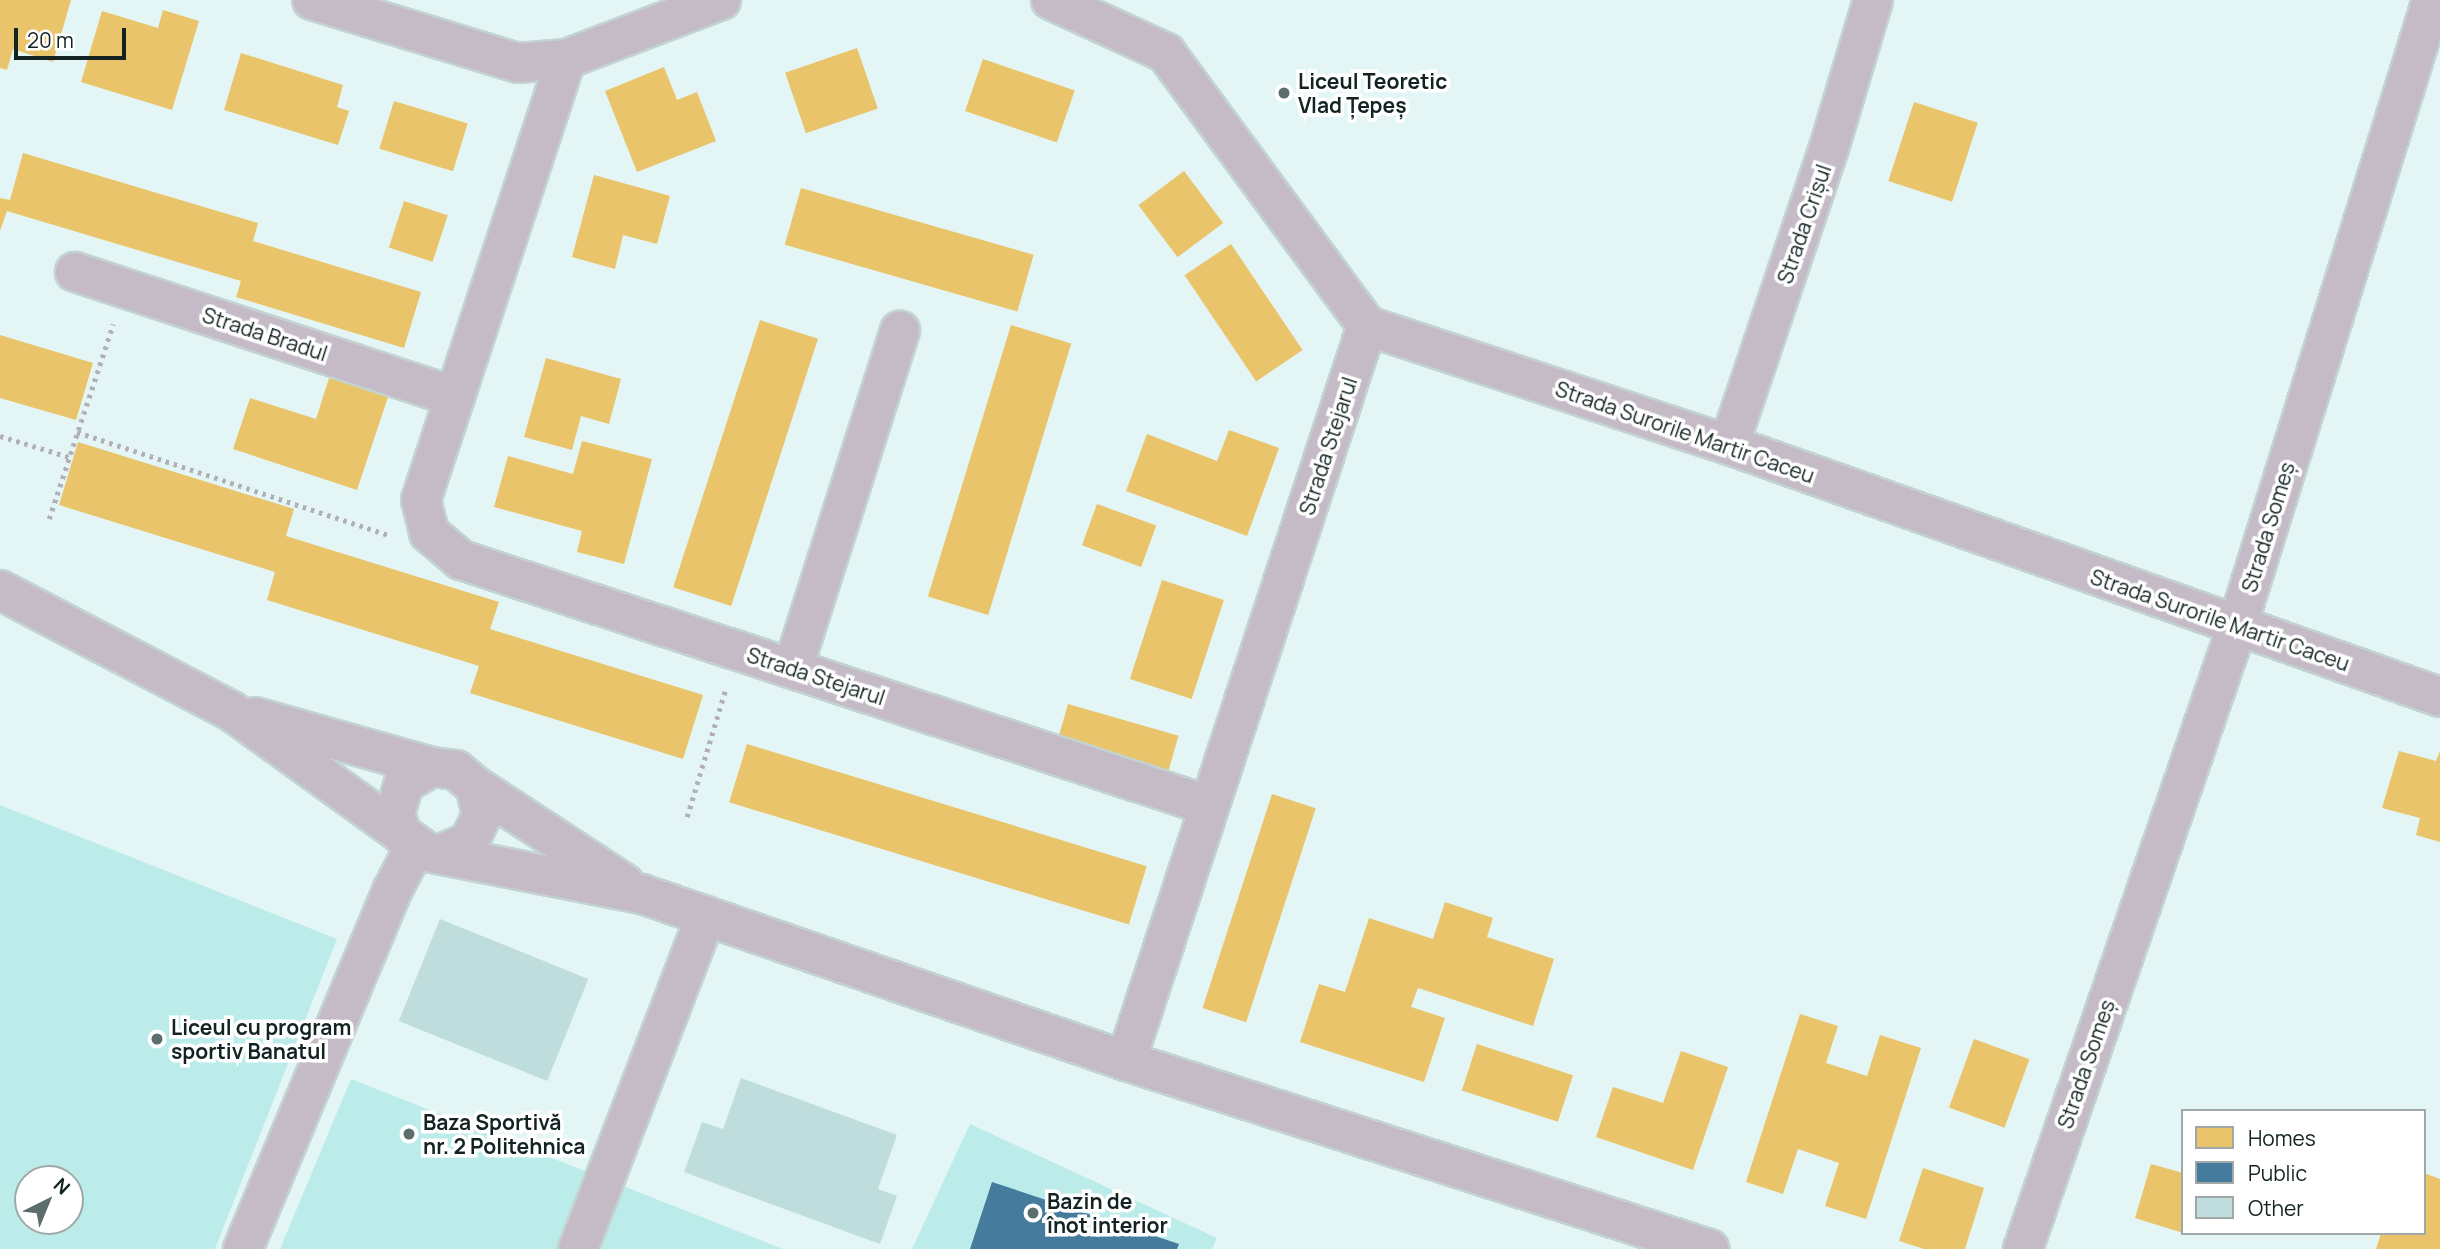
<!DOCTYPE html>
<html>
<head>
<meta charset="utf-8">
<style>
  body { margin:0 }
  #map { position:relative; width:2440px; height:1249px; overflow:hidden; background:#e3f6f5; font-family:Manrope,sans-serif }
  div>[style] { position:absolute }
  .green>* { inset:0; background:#bbece9 }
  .homes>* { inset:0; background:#e9c46a; transform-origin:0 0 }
  .public>* { inset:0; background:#457b9d }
  .building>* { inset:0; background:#bedddc; transform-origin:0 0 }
  .path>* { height:4.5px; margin-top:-2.25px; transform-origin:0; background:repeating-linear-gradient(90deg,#b2afb7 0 3.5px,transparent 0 8.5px) }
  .roads { filter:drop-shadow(2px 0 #c3d3d2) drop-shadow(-2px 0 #c3d3d2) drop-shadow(0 2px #c3d3d2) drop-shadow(0 -2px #c3d3d2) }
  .minor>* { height:38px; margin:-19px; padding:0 19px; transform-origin:19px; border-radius:19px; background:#c5bbc7 }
  .dots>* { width:19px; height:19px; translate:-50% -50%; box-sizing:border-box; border:4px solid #fff; border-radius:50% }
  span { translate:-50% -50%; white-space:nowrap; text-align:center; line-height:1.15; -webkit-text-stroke:7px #fff; paint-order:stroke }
  .poi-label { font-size:21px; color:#122322; font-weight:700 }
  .left { translate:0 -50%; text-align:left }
  .street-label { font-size:21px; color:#122322 }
  .legend { position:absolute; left:2181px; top:1109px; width:245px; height:126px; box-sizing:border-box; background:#fff; border:2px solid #a0a7a7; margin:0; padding:9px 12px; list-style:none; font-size:21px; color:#122322 }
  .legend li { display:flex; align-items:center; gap:14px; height:35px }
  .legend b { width:35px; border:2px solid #a0a7a7 }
  .north { position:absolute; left:14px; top:1165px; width:70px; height:70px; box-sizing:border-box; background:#fff; border:2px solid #a0a7a7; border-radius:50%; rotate:43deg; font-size:19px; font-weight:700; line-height:28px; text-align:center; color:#122322 }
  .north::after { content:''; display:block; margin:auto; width:24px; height:32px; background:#5b6d6c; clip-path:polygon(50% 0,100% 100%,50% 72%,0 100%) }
  .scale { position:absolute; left:14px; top:28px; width:112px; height:32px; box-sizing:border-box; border:4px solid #122322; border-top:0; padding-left:9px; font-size:21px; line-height:24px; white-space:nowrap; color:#122322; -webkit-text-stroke:5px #fff; paint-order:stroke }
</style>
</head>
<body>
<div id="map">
  <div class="green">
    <div style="clip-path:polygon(evenodd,0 805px,337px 939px,215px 1249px,0 1249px,0 805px,70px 1179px,70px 1221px,28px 1221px,28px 1179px,70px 1179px)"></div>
    <div style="clip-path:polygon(351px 1079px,783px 1249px,280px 1249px)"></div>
    <div style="clip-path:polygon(970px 1124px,1217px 1238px,1212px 1249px,912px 1249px)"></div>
  </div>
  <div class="homes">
    <div style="clip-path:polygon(0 0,71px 0,53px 62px,13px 49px,7px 70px,0 68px)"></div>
    <div style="clip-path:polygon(163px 10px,199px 21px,172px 110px,81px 82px,102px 11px,158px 28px)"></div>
    <div style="left:857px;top:48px;width:64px;height:76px;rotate:71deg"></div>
    <div style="clip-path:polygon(241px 53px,343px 85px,337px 107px,349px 111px,338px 145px,224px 110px)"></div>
    <div style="left:983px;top:59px;width:97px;height:55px;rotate:19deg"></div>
    <div style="clip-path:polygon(664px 67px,677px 100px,697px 92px,716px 141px,637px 172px,605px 91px)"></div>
    <div style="left:394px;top:101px;width:77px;height:50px;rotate:17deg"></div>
    <div style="left:1914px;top:102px;width:67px;height:83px;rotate:18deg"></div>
    <div style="clip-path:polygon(23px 153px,258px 223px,253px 241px,421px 292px,404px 348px,236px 297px,241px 281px,7px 211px,0 231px,0 198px,10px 200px)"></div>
    <div style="left:1184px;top:171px;width:65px;height:57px;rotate:53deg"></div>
    <div style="clip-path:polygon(594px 175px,670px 196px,657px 244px,623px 235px,615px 269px,572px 257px)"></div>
    <div style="left:801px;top:188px;width:242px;height:59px;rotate:16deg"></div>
    <div style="left:404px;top:201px;width:46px;height:49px;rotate:18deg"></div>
    <div style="left:1231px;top:244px;width:128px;height:56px;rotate:56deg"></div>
    <div style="left:760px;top:320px;width:61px;height:281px;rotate:18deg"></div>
    <div style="left:1011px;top:325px;width:63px;height:284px;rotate:17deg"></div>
    <div style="clip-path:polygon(0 335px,93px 363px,76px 420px,0 398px)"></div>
    <div style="clip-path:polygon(546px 358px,621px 379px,609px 424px,581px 416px,572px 450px,524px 437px)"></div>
    <div style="clip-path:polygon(330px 375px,389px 394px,357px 490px,233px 449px,250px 398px,316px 419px)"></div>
    <div style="clip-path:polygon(1229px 430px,1279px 448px,1247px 536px,1126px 491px,1147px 434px,1217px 461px)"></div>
    <div style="clip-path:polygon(582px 441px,652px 459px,624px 564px,577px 552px,582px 531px,494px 507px,508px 456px,573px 474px)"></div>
    <div style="clip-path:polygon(78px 442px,294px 509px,286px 536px,499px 602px,490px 629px,703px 695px,683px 759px,470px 693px,479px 666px,267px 600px,275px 572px,59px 505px)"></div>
    <div style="left:1097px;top:504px;width:63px;height:44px;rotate:20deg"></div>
    <div style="left:1162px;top:580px;width:65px;height:104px;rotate:18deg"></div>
    <div style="left:1068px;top:704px;width:115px;height:47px;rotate:16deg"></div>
    <div style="left:747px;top:744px;width:418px;height:61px;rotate:17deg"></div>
    <div style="clip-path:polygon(2399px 751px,2436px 761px,2440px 751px,2440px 842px,2416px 835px,2420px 818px,2382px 808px)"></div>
    <div style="left:1272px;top:794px;width:46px;height:225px;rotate:18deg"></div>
    <div style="clip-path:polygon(1445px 902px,1493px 918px,1487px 937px,1554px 959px,1533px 1026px,1418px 988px,1411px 1007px,1445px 1018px,1424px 1082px,1300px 1042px,1319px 984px,1345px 992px,1369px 918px,1433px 939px)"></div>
    <div style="clip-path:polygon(1800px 1014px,1838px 1026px,1826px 1063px,1867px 1076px,1880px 1035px,1921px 1048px,1866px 1219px,1825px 1206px,1839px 1163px,1798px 1149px,1783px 1194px,1746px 1182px)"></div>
    <div style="left:1974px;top:1039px;width:59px;height:73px;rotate:20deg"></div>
    <div style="left:1477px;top:1044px;width:101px;height:49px;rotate:18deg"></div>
    <div style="clip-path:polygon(1681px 1051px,1728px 1067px,1693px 1170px,1596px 1137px,1613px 1087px,1663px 1103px)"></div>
    <div style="clip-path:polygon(2151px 1164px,2183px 1173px,2183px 1233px,2135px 1218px)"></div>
    <div style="clip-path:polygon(1923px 1168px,1984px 1188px,1965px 1249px,1924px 1249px,1899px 1241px)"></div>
    <div style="clip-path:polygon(2424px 1173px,2440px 1179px,2440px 1249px,2376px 1249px,2381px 1233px,2424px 1233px)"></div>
  </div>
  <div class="public">
    <div style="clip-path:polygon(992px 1182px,1179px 1244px,1177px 1249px,970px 1249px)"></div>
  </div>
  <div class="building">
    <div style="left:440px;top:919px;width:160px;height:110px;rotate:22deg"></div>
    <div style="clip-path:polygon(741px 1078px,897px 1135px,878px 1189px,897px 1196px,880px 1244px,684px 1172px,702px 1122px,723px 1129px)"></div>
  </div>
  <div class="path">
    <div style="left:77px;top:432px;width:329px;rotate:18.3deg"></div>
    <div style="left:0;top:436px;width:72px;rotate:16.9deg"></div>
    <div style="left:49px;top:519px;width:205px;rotate:-71.8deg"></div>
    <div style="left:687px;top:817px;width:135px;rotate:-73.2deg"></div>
  </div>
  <div class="roads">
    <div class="minor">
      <div style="left:312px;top:0;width:215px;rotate:17deg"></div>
      <div style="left:518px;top:63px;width:48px;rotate:-4.8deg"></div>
      <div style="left:566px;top:59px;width:166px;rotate:-20.8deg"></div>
      <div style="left:1051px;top:0;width:127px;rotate:24.7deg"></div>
      <div style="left:1166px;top:53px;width:339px;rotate:53.6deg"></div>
      <div style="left:1367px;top:326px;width:381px;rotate:18.2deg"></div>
      <div style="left:1729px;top:445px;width:754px;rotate:19.52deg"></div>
      <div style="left:566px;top:59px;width:464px;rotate:108.2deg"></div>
      <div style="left:421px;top:500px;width:34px;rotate:76deg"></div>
      <div style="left:429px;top:533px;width:42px;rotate:40.2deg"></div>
      <div style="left:461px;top:560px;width:788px;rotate:18.18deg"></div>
      <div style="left:75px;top:272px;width:400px;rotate:18.2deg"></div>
      <div style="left:1729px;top:445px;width:313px;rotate:-71.4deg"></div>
      <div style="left:1829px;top:148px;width:154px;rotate:-73.4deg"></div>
      <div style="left:0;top:590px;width:259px;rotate:27.6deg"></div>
      <div style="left:230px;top:710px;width:243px;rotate:35.8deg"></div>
      <div style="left:427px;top:852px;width:219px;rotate:11.1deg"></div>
      <div style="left:642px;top:894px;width:512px;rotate:19.04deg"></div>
      <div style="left:1126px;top:1061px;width:613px;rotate:17.87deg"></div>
      <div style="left:793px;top:668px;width:354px;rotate:-72.4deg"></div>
      <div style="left:255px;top:717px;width:184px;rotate:15.8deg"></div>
      <div style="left:475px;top:786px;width:179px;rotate:33.2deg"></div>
      <div style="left:402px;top:835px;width:22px;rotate:-108deg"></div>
      <div style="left:395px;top:814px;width:32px;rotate:-74deg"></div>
      <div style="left:404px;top:783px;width:32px;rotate:-30deg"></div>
      <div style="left:432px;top:767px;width:24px;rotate:7deg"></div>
      <div style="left:456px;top:770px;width:25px;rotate:40deg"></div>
      <div style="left:475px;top:786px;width:30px;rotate:76deg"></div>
      <div style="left:482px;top:815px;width:30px;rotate:116deg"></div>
      <div style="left:469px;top:842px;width:30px;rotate:157deg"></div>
      <div style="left:1126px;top:1061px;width:774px;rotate:-71.85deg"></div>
      <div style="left:243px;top:1249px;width:388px;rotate:-67.4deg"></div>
      <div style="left:392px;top:891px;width:50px;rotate:-62.4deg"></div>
      <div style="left:578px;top:1249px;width:357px;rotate:-69deg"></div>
      <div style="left:2023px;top:1249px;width:658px;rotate:-71.01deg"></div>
      <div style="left:2237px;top:627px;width:657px;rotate:-72.72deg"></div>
    </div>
  </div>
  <div class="dots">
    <div style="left:1284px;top:93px;background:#5b6d6c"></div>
    <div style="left:157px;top:1039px;background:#5b6d6c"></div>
    <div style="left:409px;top:1134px;background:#5b6d6c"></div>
    <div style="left:1033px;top:1213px;background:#5b6d6c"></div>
  </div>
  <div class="poi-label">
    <span class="left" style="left:1298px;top:93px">Liceul Teoretic<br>Vlad Țepeș</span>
    <span class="left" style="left:171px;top:1039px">Liceul cu program<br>sportiv Banatul</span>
    <span class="left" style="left:423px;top:1134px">Baza Sportivă<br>nr. 2 Politehnica</span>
    <span class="left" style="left:1047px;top:1213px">Bazin de<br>înot interior</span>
  </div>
  <div class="street-label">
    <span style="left:1804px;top:224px;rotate:-71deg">Strada Crișul</span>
    <span style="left:265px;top:334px;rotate:18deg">Strada Bradul</span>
    <span style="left:1685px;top:432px;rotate:19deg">Strada Surorile Martir Caceu</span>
    <span style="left:1328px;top:446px;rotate:-72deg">Strada Stejarul</span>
    <span style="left:2268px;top:527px;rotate:-73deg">Strada Someș</span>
    <span style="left:2220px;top:620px;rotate:19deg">Strada Surorile Martir Caceu</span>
    <span style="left:816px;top:676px;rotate:18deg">Strada Stejarul</span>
    <span style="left:2086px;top:1064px;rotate:-71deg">Strada Someș</span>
  </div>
  <ul class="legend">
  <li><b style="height:19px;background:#e9c46a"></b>Homes</li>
  <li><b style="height:19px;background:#457b9d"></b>Public</li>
  <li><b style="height:19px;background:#bedddc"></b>Other</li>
  </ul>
  <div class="north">N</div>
  <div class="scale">20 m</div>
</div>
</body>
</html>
